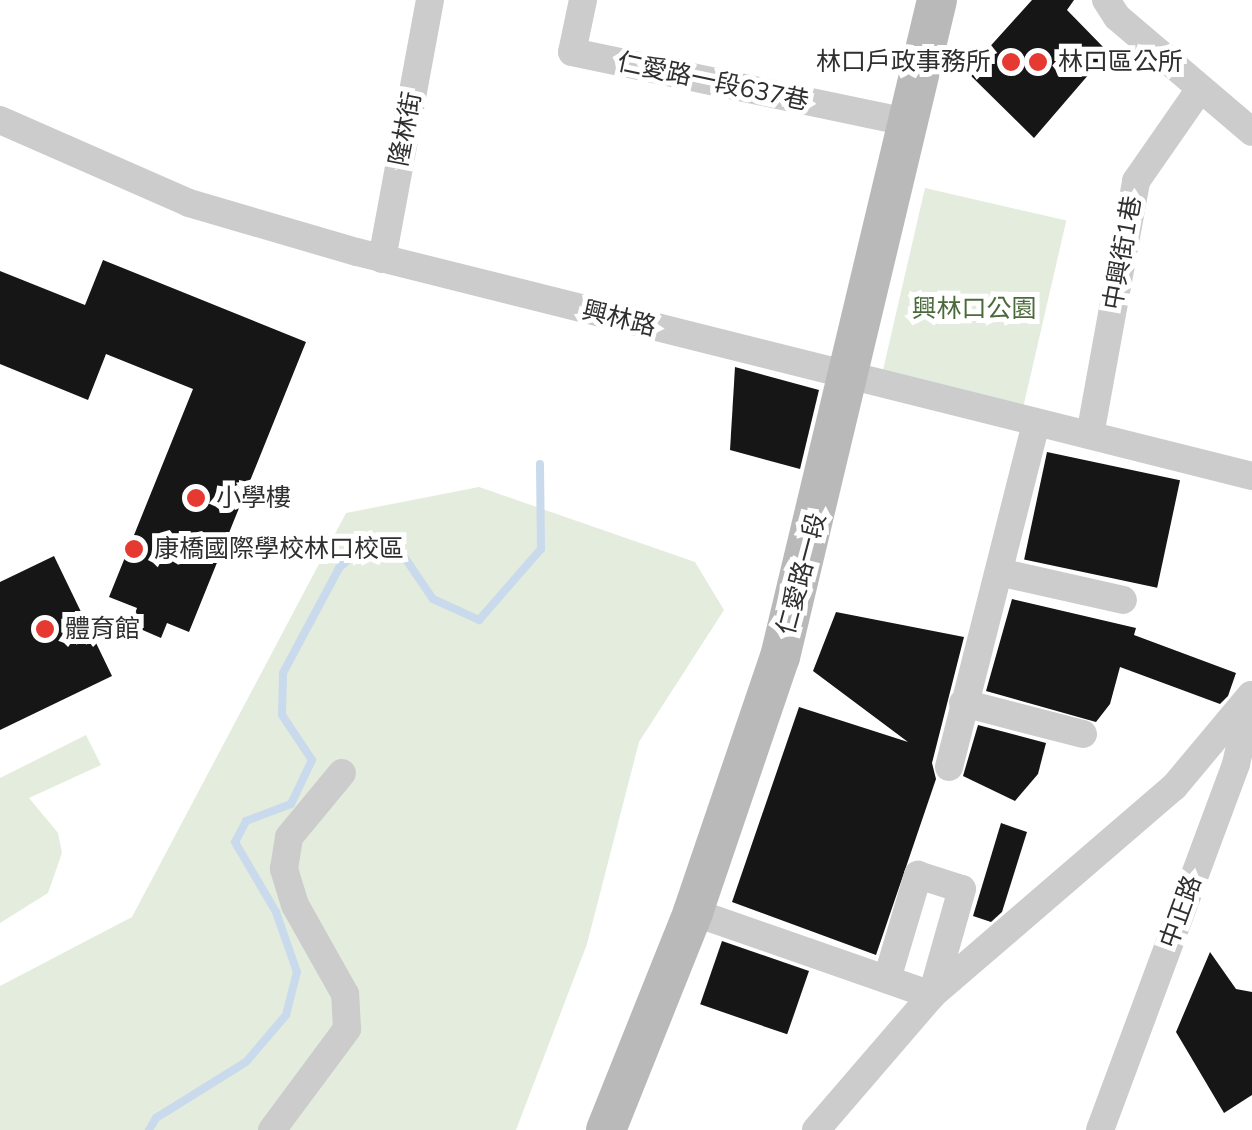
<!DOCTYPE html>
<html>
<head>
<meta charset="utf-8">
<style>
  body { margin:0 }
  #map { position:relative; width:1252px; height:1130px; overflow:hidden; background:#fff; font-family:"Nunito Sans","Noto Sans TC",sans-serif }
  div>[style] { position:absolute }
  .green>* { inset:0; background:#e3ecdd; transform-origin:0 0 }
  .stream>* { height:8px; margin:-4px; padding:0 4px; transform-origin:4px; border-radius:4px; background:#c9daec }
  .building>* { inset:0; background:#161616; transform-origin:0 0 }
  .street>* { height:28px; margin:-14px; padding:0 14px; transform-origin:14px; border-radius:14px; background:#ccc }
  .secondary>* { height:40px; margin:-20px; padding:0 20px; transform-origin:20px; border-radius:20px; background:#b9b9b9 }
  .dots>* { width:28px; height:28px; translate:-50% -50%; box-sizing:border-box; border:5px solid #fff; border-radius:50% }
  span { translate:-50% -50%; white-space:nowrap; text-align:center; line-height:1.15; -webkit-text-stroke:10px #fff; paint-order:stroke }
  .poi-label { font-size:25px; color:#2f2f2f }
  .right { translate:-100% -50%; text-align:right }
  .left { translate:0 -50%; text-align:left }
  .street-label { font-size:25px; color:#2f2f2f }
  .park-label { font-size:25px; color:#4c6b3c }
</style>
</head>
<body>
<div id="map">
  <div class="green">
    <div style="left:925px;top:188px;width:145px;height:189px;rotate:13deg"></div>
    <div style="clip-path:polygon(479px 487px,695px 562px,724px 610px,639px 742px,587px 944px,516px 1130px,0 1130px,0 986px,132px 917px,346px 513px)"></div>
    <div style="clip-path:polygon(86px 735px,101px 765px,29px 798px,58px 833px,62px 853px,48px 893px,0 923px,0 778px)"></div>
  </div>
  <div class="stream">
    <div style="left:149px;top:1130px;width:14px;rotate:-60deg"></div>
    <div style="left:156px;top:1118px;width:106px;rotate:-31.9deg"></div>
    <div style="left:246px;top:1062px;width:62px;rotate:-49.6deg"></div>
    <div style="left:286px;top:1015px;width:44px;rotate:-75.7deg"></div>
    <div style="left:297px;top:972px;width:64px;rotate:-109.3deg"></div>
    <div style="left:276px;top:912px;width:81px;rotate:-120.4deg"></div>
    <div style="left:235px;top:842px;width:24px;rotate:-62deg"></div>
    <div style="left:246px;top:821px;width:48px;rotate:-20.7deg"></div>
    <div style="left:291px;top:804px;width:49px;rotate:-64.5deg"></div>
    <div style="left:312px;top:760px;width:54px;rotate:-123.7deg"></div>
    <div style="left:282px;top:715px;width:42px;rotate:-88.6deg"></div>
    <div style="left:283px;top:673px;width:119px;rotate:-61.9deg"></div>
    <div style="left:339px;top:568px;width:43px;rotate:-42.2deg"></div>
    <div style="left:371px;top:539px;width:33px;rotate:23deg"></div>
    <div style="left:401px;top:552px;width:57px;rotate:55.8deg"></div>
    <div style="left:433px;top:599px;width:51px;rotate:24.5deg"></div>
    <div style="left:479px;top:620px;width:94px;rotate:-48.9deg"></div>
    <div style="left:541px;top:549px;width:85px;rotate:-90.7deg"></div>
  </div>
  <div class="building">
    <div style="clip-path:polygon(1032px 0,1074px 0,1067px 10px,1108px 52px,1034px 138px,967px 72px)"></div>
    <div style="clip-path:polygon(103px 260px,306px 342px,189px 632px,167px 623px,161px 638px,131px 625px,137px 608px,109px 597px,193px 389px,106px 354px,88px 400px,0 364px,0 271px,85px 305px)"></div>
    <div style="clip-path:polygon(735px 367px,819px 390px,800px 469px,730px 450px)"></div>
    <div style="left:1047px;top:452px;width:136px;height:110px;rotate:12deg"></div>
    <div style="clip-path:polygon(54px 556px,112px 676px,0 730px,0 582px)"></div>
    <div style="clip-path:polygon(1012px 599px,1136px 628px,1134px 635px,1236px 673px,1228px 696px,1220px 704px,1120px 667px,1110px 704px,1096px 722px,986px 691px)"></div>
    <div style="clip-path:polygon(836px 612px,964px 637px,932px 763px,936px 779px,876px 955px,732px 902px,799px 707px,908px 742px,813px 671px)"></div>
    <div style="clip-path:polygon(978px 725px,1046px 743px,1038px 774px,1015px 801px,963px 776px)"></div>
    <div style="clip-path:polygon(1001px 823px,1027px 832px,1002px 912px,991px 922px,973px 916px)"></div>
    <div style="left:722px;top:941px;width:92px;height:67px;rotate:19deg"></div>
    <div style="clip-path:polygon(1210px 952px,1236px 989px,1252px 992px,1252px 1095px,1224px 1113px,1176px 1032px)"></div>
  </div>
  <div class="street">
    <div style="left:583px;top:0;width:53px;rotate:101.9deg"></div>
    <div style="left:572px;top:52px;width:342px;rotate:11.8deg"></div>
    <div style="left:1106px;top:0;width:20px;rotate:57deg"></div>
    <div style="left:1117px;top:17px;width:177px;rotate:40.4deg"></div>
    <div style="left:0;top:120px;width:206px;rotate:23.7deg"></div>
    <div style="left:189px;top:203px;width:175px;rotate:16.3deg"></div>
    <div style="left:357px;top:252px;width:923px;rotate:14.05deg"></div>
    <div style="left:382px;top:259px;width:263px;rotate:-79.5deg"></div>
    <div style="left:1090px;top:435px;width:258px;rotate:-79.7deg"></div>
    <div style="left:1136px;top:181px;width:112px;rotate:-55.2deg"></div>
    <div style="left:999px;top:572px;width:127px;rotate:12.7deg"></div>
    <div style="left:963px;top:703px;width:124px;rotate:14.5deg"></div>
    <div style="left:949px;top:767px;width:354px;rotate:-75.8deg"></div>
    <div style="left:693px;top:912px;width:253px;rotate:19.2deg"></div>
    <div style="left:887px;top:979px;width:109px;rotate:-73.4deg"></div>
    <div style="left:918px;top:875px;width:46px;rotate:17.7deg"></div>
    <div style="left:962px;top:889px;width:110px;rotate:105.8deg"></div>
    <div style="left:272px;top:1130px;width:126px;rotate:-53.4deg"></div>
    <div style="left:347px;top:1029px;width:35px;rotate:-93deg"></div>
    <div style="left:345px;top:994px;width:102px;rotate:-119.3deg"></div>
    <div style="left:295px;top:905px;width:38px;rotate:-107deg"></div>
    <div style="left:284px;top:869px;width:32px;rotate:-81deg"></div>
    <div style="left:289px;top:837px;width:83px;rotate:-50.4deg"></div>
    <div style="left:816px;top:1130px;width:178px;rotate:-49.3deg"></div>
    <div style="left:932px;top:995px;width:319px;rotate:-40.7deg"></div>
    <div style="left:1174px;top:787px;width:120px;rotate:-50.1deg"></div>
    <div style="left:1100px;top:1130px;width:390px;rotate:-69.6deg"></div>
    <div style="left:1236px;top:764px;width:64px;rotate:-77.3deg"></div>
  </div>
  <div class="secondary">
    <div style="left:606px;top:1130px;width:235px;rotate:-68.2deg"></div>
    <div style="left:693px;top:912px;width:269px;rotate:-71.2deg"></div>
    <div style="left:780px;top:657px;width:675px;rotate:-76.56deg"></div>
  </div>
  <div class="dots">
    <div style="left:1011px;top:62px;background:#e63931"></div>
    <div style="left:1038px;top:62px;background:#e63931"></div>
    <div style="left:196px;top:498px;background:#e63931"></div>
    <div style="left:134px;top:549px;background:#e63931"></div>
    <div style="left:45px;top:629px;background:#e63931"></div>
  </div>
  <div class="poi-label">
    <span class="right" style="left:991px;top:62px">林口戶政事務所</span>
    <span class="left" style="left:1058px;top:62px">林口區公所</span>
    <span class="left" style="left:216px;top:498px">小學樓</span>
    <span class="left" style="left:154px;top:549px">康橋國際學校林口校區</span>
    <span class="left" style="left:65px;top:629px">體育館</span>
  </div>
  <div class="street-label">
    <span style="left:713px;top:82px;rotate:12deg">仁愛路一段637巷</span>
    <span style="left:406px;top:129px;rotate:-79deg">隆林街</span>
    <span style="left:1123px;top:253px;rotate:-80deg">中興街1巷</span>
    <span style="left:619px;top:319px;rotate:14deg">興林路</span>
    <span style="left:802px;top:574px;rotate:-75deg">仁愛路一段</span>
    <span style="left:1181px;top:912px;rotate:-70deg">中正路</span>
  </div>
  <div class="park-label">
    <span style="left:974px;top:309px">興林口公園</span>
  </div>
</div>
</body>
</html>
